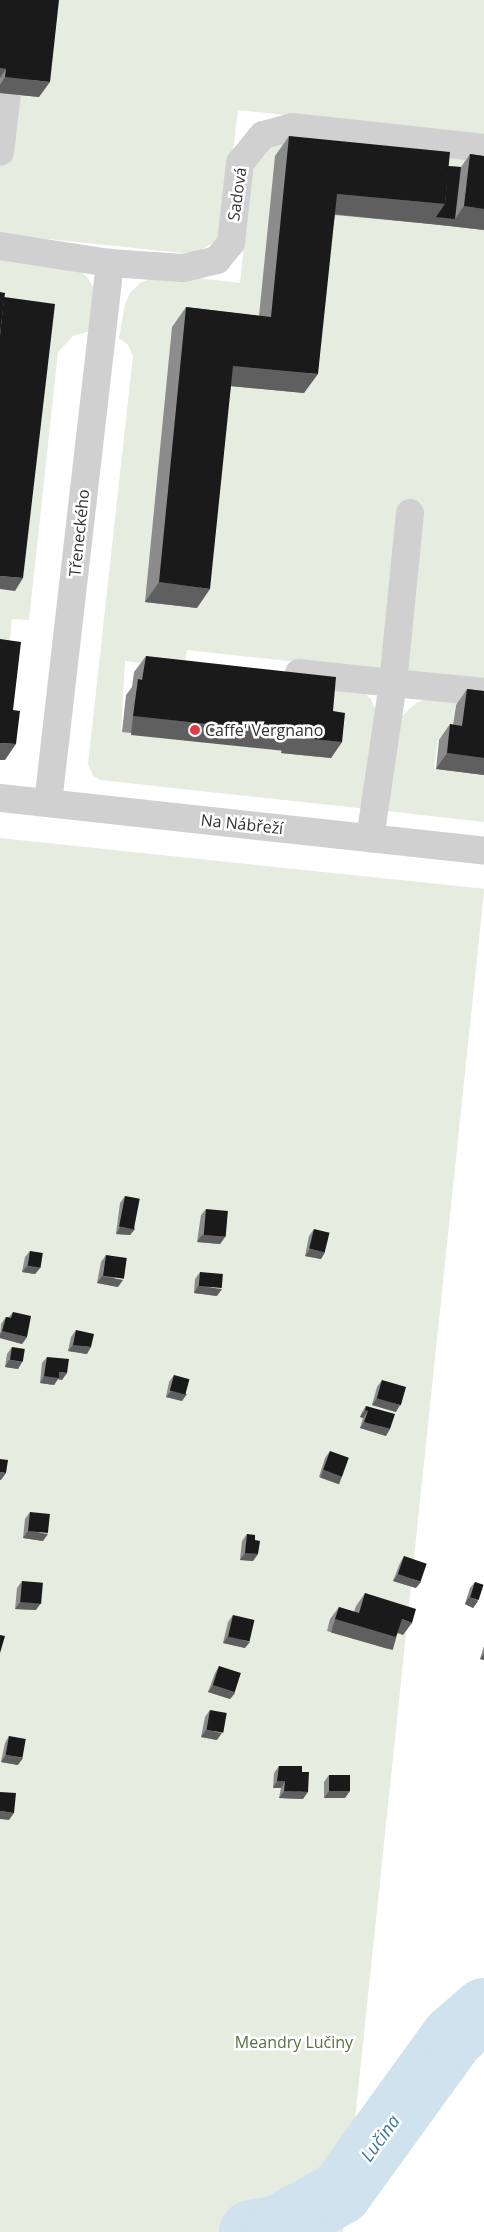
<!DOCTYPE html>
<html>
<head>
<meta charset="utf-8">
<style>
  body { margin:0 }
  #map { position:relative; width:484px; height:2232px; overflow:hidden; background:#fff; font-family:"Open Sans",sans-serif }
  div>[style] { position:absolute }
  .green>* { inset:0; background:#e6ecdf; transform-origin:0 0 }
  .river>* { height:64px; margin:-32px; padding:0 32px; transform-origin:32px; border-radius:32px; background:#cfe2ee }
  .minor>* { height:28px; margin:-14px; padding:0 14px; transform-origin:14px; border-radius:14px; background:#d0d0d0 }
  .wall>* { inset:0; background:#8c8c8c }
  .shaded-wall>* { inset:0; background:#5f5f5f; transform-origin:0 0 }
  .building>* { inset:0; background:#1a1a1a; transform-origin:0 0 }
  .dots>* { width:14px; height:14px; translate:-50% -50%; box-sizing:border-box; border:2px solid #fff; border-radius:50% }
  span { translate:-50% -50%; white-space:nowrap; text-align:center; line-height:1.15; -webkit-text-stroke:5px #fff; paint-order:stroke }
  .street-label { font-size:16px; color:#333 }
  .poi-label { font-size:16px; color:#333 }
  .left { translate:0 -50%; text-align:left }
  .park-label { font-size:16px; color:#56703f }
  .water-label { font-size:18px; color:#3f7597; font-style:italic }
</style>
</head>
<body>
<div id="map">
  <div class="green">
    <div style="clip-path:polygon(48px 0,484px 0,484px 136px,238px 110px,224px 225px,216px 241px,199px 251px,182px 253px,0 234px,0 101px)"></div>
    <div style="clip-path:polygon(277px 141px,484px 158px,484px 682px,187px 650px,184px 668px,125px 661px,121px 730px,279px 748px,281px 753px,320px 686px,363px 691px,371px 699px,376px 711px,367px 809px,100px 780px,93px 776px,88px 764px,133px 356px,128px 345px,119px 338px,125px 304px,130px 293px,140px 283px,164px 274px,240px 283px,252px 171px,258px 158px)"></div>
    <div style="clip-path:polygon(0 257px,78px 269px,88px 278px,95px 291px,95px 334px,87px 332px,73px 336px,58px 352px,29px 620px,12px 619px,8px 657px,0 656px)"></div>
    <div style="clip-path:polygon(428px 698px,480px 700px,455px 706px,451px 741px,438px 740px,434px 769px,484px 775px,484px 822px,386px 811px,402px 716px,416px 703px)"></div>
    <div style="left:0;top:838px;width:487px;height:1394px;rotate:6deg"></div>
  </div>
  <div class="river">
    <div style="left:251px;top:2232px;width:27px;rotate:-10deg"></div>
    <div style="left:278px;top:2227px;width:71px;rotate:-28.7deg"></div>
    <div style="left:340px;top:2193px;width:193px;rotate:-54.1deg"></div>
    <div style="left:453px;top:2037px;width:41px;rotate:-41.1deg"></div>
  </div>
  <div class="minor">
    <div style="left:0;top:152px;width:58px;rotate:-83.1deg"></div>
    <div style="left:0;top:246px;width:111px;rotate:8.8deg"></div>
    <div style="left:110px;top:263px;width:73px;rotate:3.9deg"></div>
    <div style="left:183px;top:268px;width:35px;rotate:-13deg"></div>
    <div style="left:217px;top:260px;width:22px;rotate:-51deg"></div>
    <div style="left:231px;top:243px;width:81px;rotate:-83.6deg"></div>
    <div style="left:240px;top:163px;width:36px;rotate:-51deg"></div>
    <div style="left:263px;top:135px;width:30px;rotate:-15deg"></div>
    <div style="left:292px;top:127px;width:193px;rotate:6.2deg"></div>
    <div style="left:410px;top:513px;width:171px;rotate:95.7deg"></div>
    <div style="left:393px;top:683px;width:91px;rotate:5.6deg"></div>
    <div style="left:299px;top:673px;width:95px;rotate:6.1deg"></div>
    <div style="left:393px;top:683px;width:157px;rotate:98.4deg"></div>
    <div style="left:0;top:798px;width:487px;rotate:6.2deg"></div>
    <div style="left:48px;top:803px;width:544px;rotate:-83.45deg"></div>
  </div>
  <div class="wall">
    <div style="clip-path:polygon(0 0,39px 97px,0 93px)"></div>
    <div style="clip-path:polygon(289px 136px,448px 166px,461px 167px,470px 154px,484px 156px,484px 230px,431px 224px,335px 215px,304px 393px,231px 386px,197px 608px,145px 602px,172px 327px,186px 307px,259px 316px,275px 156px)"></div>
    <div style="clip-path:polygon(146px 656px,333px 711px,342px 742px,331px 758px,281px 753px,281px 749px,122px 732px,126px 695px,132px 687px,134px 672px)"></div>
    <div style="clip-path:polygon(467px 689px,484px 691px,484px 775px,436px 769px,439px 740px,450px 724px,453px 725px,456px 705px)"></div>
    <div style="clip-path:polygon(125px 1196px,135px 1229px,130px 1235px,116px 1234px,120px 1203px)"></div>
    <div style="clip-path:polygon(206px 1209px,225px 1237px,220px 1244px,197px 1242px,201px 1215px)"></div>
    <div style="clip-path:polygon(314px 1229px,325px 1252px,321px 1259px,305px 1256px,309px 1236px)"></div>
    <div style="clip-path:polygon(30px 1251px,40px 1268px,35px 1274px,22px 1272px,25px 1257px)"></div>
    <div style="clip-path:polygon(106px 1255px,118px 1287px,97px 1283px,101px 1262px)"></div>
    <div style="clip-path:polygon(200px 1272px,217px 1296px,194px 1293px,195px 1279px)"></div>
    <div style="clip-path:polygon(13px 1312px,27px 1337px,22px 1344px,0 1338px,1px 1324px,6px 1317px,9px 1317px)"></div>
    <div style="clip-path:polygon(76px 1330px,87px 1354px,68px 1351px,71px 1337px)"></div>
    <div style="clip-path:polygon(12px 1347px,22px 1362px,18px 1369px,5px 1367px,7px 1354px)"></div>
    <div style="clip-path:polygon(47px 1357px,62px 1380px,58px 1379px,54px 1385px,40px 1383px,42px 1363px)"></div>
    <div style="clip-path:polygon(174px 1375px,182px 1401px,166px 1397px,169px 1382px)"></div>
    <div style="clip-path:polygon(382px 1380px,396px 1412px,372px 1405px,377px 1387px)"></div>
    <div style="clip-path:polygon(366px 1406px,386px 1436px,360px 1428px,363px 1418px,360px 1417px,362px 1412px)"></div>
    <div style="clip-path:polygon(330px 1451px,342px 1477px,338px 1484px,319px 1477px,325px 1458px)"></div>
    <div style="clip-path:polygon(30px 1512px,43px 1541px,23px 1538px,25px 1519px)"></div>
    <div style="clip-path:polygon(247px 1534px,255px 1540px,258px 1554px,253px 1561px,240px 1560px,242px 1541px)"></div>
    <div style="clip-path:polygon(404px 1556px,416px 1588px,393px 1581px,400px 1563px)"></div>
    <div style="clip-path:polygon(22px 1581px,36px 1610px,15px 1609px,17px 1588px)"></div>
    <div style="clip-path:polygon(475px 1582px,478px 1601px,473px 1608px,465px 1604px,470px 1588px)"></div>
    <div style="clip-path:polygon(365px 1593px,403px 1635px,398px 1633px,388px 1649px,327px 1631px,330px 1619px,339px 1607px,354px 1612px,356px 1606px)"></div>
    <div style="clip-path:polygon(233px 1615px,245px 1648px,223px 1643px,228px 1622px)"></div>
    <div style="clip-path:polygon(484px 1646px,484px 1660px,480px 1659px)"></div>
    <div style="clip-path:polygon(219px 1666px,235px 1693px,230px 1699px,208px 1692px,215px 1673px)"></div>
    <div style="clip-path:polygon(210px 1710px,217px 1740px,201px 1737px,205px 1717px)"></div>
    <div style="clip-path:polygon(9px 1736px,18px 1765px,1px 1762px,5px 1743px)"></div>
    <div style="clip-path:polygon(279px 1766px,303px 1799px,279px 1798px,281px 1788px,273px 1788px,274px 1773px)"></div>
    <div style="clip-path:polygon(329px 1775px,345px 1798px,324px 1798px,324px 1782px)"></div>
  </div>
  <div class="shaded-wall">
    <div style="clip-path:polygon(0 68px,6px 69px,0 78px)"></div>
    <div style="clip-path:polygon(5px 77px,50px 82px,39px 97px,0 93px,0 85px)"></div>
    <div style="clip-path:polygon(337px 194px,445px 204px,455px 219px,464px 206px,484px 209px,484px 230px,450px 226px,323px 213px)"></div>
    <div style="clip-path:polygon(233px 366px,318px 374px,304px 393px,219px 385px)"></div>
    <div style="clip-path:polygon(0 576px,23px 578px,15px 591px,0 589px)"></div>
    <div style="clip-path:polygon(159px 582px,210px 589px,197px 608px,145px 602px)"></div>
    <div style="left:133px;top:716px;width:160px;height:19px;rotate:6deg"></div>
    <div style="clip-path:polygon(292px 737px,342px 742px,331px 758px,281px 753px)"></div>
    <div style="clip-path:polygon(0 743px,16px 744px,5px 760px,0 760px)"></div>
    <div style="clip-path:polygon(447px 753px,484px 758px,484px 775px,436px 769px)"></div>
    <div style="clip-path:polygon(120px 1227px,135px 1229px,130px 1235px,116px 1234px)"></div>
    <div style="clip-path:polygon(202px 1235px,225px 1237px,220px 1244px,197px 1242px)"></div>
    <div style="clip-path:polygon(310px 1249px,325px 1252px,321px 1259px,305px 1256px)"></div>
    <div style="clip-path:polygon(27px 1266px,40px 1268px,35px 1274px,22px 1272px)"></div>
    <div style="clip-path:polygon(102px 1276px,123px 1280px,118px 1287px,97px 1283px)"></div>
    <div style="clip-path:polygon(198px 1286px,222px 1289px,217px 1296px,194px 1293px)"></div>
    <div style="clip-path:polygon(2px 1331px,27px 1337px,22px 1344px,0 1338px,0 1334px)"></div>
    <div style="clip-path:polygon(73px 1345px,91px 1347px,87px 1354px,68px 1351px)"></div>
    <div style="clip-path:polygon(9px 1360px,22px 1362px,18px 1369px,5px 1367px)"></div>
    <div style="clip-path:polygon(59px 1372px,67px 1373px,62px 1380px,58px 1379px,54px 1385px,40px 1383px,44px 1376px)"></div>
    <div style="clip-path:polygon(171px 1391px,187px 1394px,182px 1401px,166px 1397px)"></div>
    <div style="clip-path:polygon(377px 1398px,400px 1405px,396px 1412px,372px 1405px)"></div>
    <div style="clip-path:polygon(365px 1410px,368px 1411px,363px 1418px,360px 1417px)"></div>
    <div style="clip-path:polygon(364px 1422px,390px 1429px,386px 1436px,360px 1428px)"></div>
    <div style="left:323px;top:1470px;width:20px;height:8px;rotate:20deg"></div>
    <div style="clip-path:polygon(0 1472px,6px 1473px,1px 1480px,0 1480px)"></div>
    <div style="clip-path:polygon(28px 1531px,48px 1534px,43px 1541px,23px 1538px)"></div>
    <div style="clip-path:polygon(245px 1553px,258px 1554px,253px 1561px,240px 1560px)"></div>
    <div style="clip-path:polygon(398px 1574px,421px 1582px,416px 1588px,393px 1581px)"></div>
    <div style="clip-path:polygon(469px 1597px,478px 1601px,473px 1608px,465px 1604px)"></div>
    <div style="clip-path:polygon(20px 1602px,41px 1603px,36px 1610px,15px 1609px)"></div>
    <div style="left:335px;top:1619px;width:64px;height:14px;rotate:16deg"></div>
    <div style="clip-path:polygon(402px 1619px,412px 1623px,403px 1635px,393px 1631px)"></div>
    <div style="clip-path:polygon(228px 1636px,250px 1642px,245px 1648px,223px 1643px)"></div>
    <div style="clip-path:polygon(484px 1653px,484px 1660px,480px 1659px)"></div>
    <div style="clip-path:polygon(213px 1685px,235px 1693px,230px 1699px,208px 1692px)"></div>
    <div style="clip-path:polygon(206px 1730px,222px 1733px,217px 1740px,201px 1737px)"></div>
    <div style="clip-path:polygon(6px 1755px,23px 1758px,18px 1765px,1px 1762px)"></div>
    <div style="clip-path:polygon(277px 1781px,285px 1781px,281px 1788px,273px 1788px)"></div>
    <div style="clip-path:polygon(284px 1791px,308px 1792px,303px 1799px,279px 1798px)"></div>
    <div style="clip-path:polygon(329px 1791px,350px 1791px,345px 1798px,324px 1798px)"></div>
    <div style="clip-path:polygon(0 1811px,14px 1813px,9px 1820px,0 1819px)"></div>
  </div>
  <div class="building">
    <div style="clip-path:polygon(0 0,59px 0,50px 82px,5px 77px,6px 69px,0 68px)"></div>
    <div style="clip-path:polygon(289px 136px,450px 152px,445px 204px,337px 194px,318px 374px,233px 366px,210px 589px,159px 582px,186px 307px,271px 317px)"></div>
    <div style="clip-path:polygon(470px 154px,484px 156px,484px 209px,464px 206px)"></div>
    <div style="clip-path:polygon(448px 166px,461px 167px,455px 219px,436px 217px,445px 204px)"></div>
    <div style="clip-path:polygon(0 292px,5px 293px,0 335px)"></div>
    <div style="clip-path:polygon(4px 297px,55px 304px,23px 578px,0 576px,0 335px)"></div>
    <div style="clip-path:polygon(0 639px,21px 642px,13px 710px,20px 711px,16px 744px,0 743px)"></div>
    <div style="clip-path:polygon(146px 656px,336px 677px,333px 711px,345px 713px,342px 742px,292px 737px,292px 733px,133px 716px,138px 679px,142px 680px)"></div>
    <div style="clip-path:polygon(467px 689px,484px 691px,484px 758px,447px 753px,450px 724px,462px 726px)"></div>
    <div style="left:125px;top:1196px;width:15px;height:31px;rotate:11deg"></div>
    <div style="left:206px;top:1209px;width:22px;height:26px;rotate:5deg"></div>
    <div style="left:314px;top:1229px;width:16px;height:20px;rotate:14deg"></div>
    <div style="left:30px;top:1251px;width:13px;height:15px;rotate:9deg"></div>
    <div style="left:106px;top:1255px;width:21px;height:21px;rotate:8deg"></div>
    <div style="left:200px;top:1272px;width:23px;height:14px;rotate:5deg"></div>
    <div style="clip-path:polygon(13px 1312px,31px 1316px,27px 1337px,2px 1331px,6px 1317px,11px 1318px)"></div>
    <div style="clip-path:polygon(76px 1330px,94px 1334px,91px 1347px,73px 1345px)"></div>
    <div style="left:12px;top:1347px;width:13px;height:13px;rotate:9deg"></div>
    <div style="clip-path:polygon(47px 1357px,69px 1359px,67px 1373px,59px 1372px,59px 1378px,44px 1376px)"></div>
    <div style="left:174px;top:1375px;width:16px;height:16px;rotate:15deg"></div>
    <div style="left:382px;top:1380px;width:25px;height:19px;rotate:16deg"></div>
    <div style="clip-path:polygon(366px 1406px,395px 1414px,390px 1429px,364px 1422px,368px 1411px,365px 1410px)"></div>
    <div style="left:330px;top:1451px;width:20px;height:20px;rotate:20deg"></div>
    <div style="clip-path:polygon(0 1459px,8px 1460px,6px 1473px,0 1472px)"></div>
    <div style="left:30px;top:1512px;width:20px;height:19px;rotate:6deg"></div>
    <div style="clip-path:polygon(247px 1534px,255px 1535px,255px 1540px,260px 1541px,258px 1554px,245px 1553px)"></div>
    <div style="left:404px;top:1556px;width:24px;height:19px;rotate:19deg"></div>
    <div style="left:22px;top:1581px;width:21px;height:21px;rotate:5deg"></div>
    <div style="left:475px;top:1582px;width:9px;height:16px;rotate:18deg"></div>
    <div style="clip-path:polygon(365px 1593px,416px 1609px,412px 1623px,402px 1619px,396px 1637px,335px 1619px,339px 1607px,359px 1613px)"></div>
    <div style="left:233px;top:1615px;width:22px;height:22px;rotate:13deg"></div>
    <div style="clip-path:polygon(0 1635px,5px 1636px,0 1653px)"></div>
    <div style="left:219px;top:1666px;width:23px;height:20px;rotate:18deg"></div>
    <div style="left:210px;top:1710px;width:17px;height:20px;rotate:10deg"></div>
    <div style="left:9px;top:1736px;width:17px;height:19px;rotate:10deg"></div>
    <div style="clip-path:polygon(279px 1766px,302px 1766px,302px 1772px,309px 1772px,308px 1792px,284px 1791px,285px 1781px,277px 1781px)"></div>
    <div style="left:329px;top:1775px;width:21px;height:16px"></div>
    <div style="clip-path:polygon(0 1792px,16px 1793px,14px 1813px,0 1811px)"></div>
  </div>
  <div class="dots">
    <div style="left:195px;top:730px;background:#e63946"></div>
  </div>
  <div class="street-label">
    <span style="left:237px;top:194px;rotate:-82deg">Sadová</span>
    <span style="left:79px;top:533px;rotate:-84deg">Třeneckého</span>
    <span style="left:242px;top:824px;rotate:6deg">Na Nábřeží</span>
  </div>
  <div class="poi-label">
    <span class="left" style="left:205px;top:730px">Caffe' Vergnano</span>
  </div>
  <div class="park-label">
    <span style="left:294px;top:2042px">Meandry Lučiny</span>
  </div>
  <div class="water-label">
    <span style="left:380px;top:2138px;rotate:-54deg">Lučina</span>
  </div>
</div>
</body>
</html>
